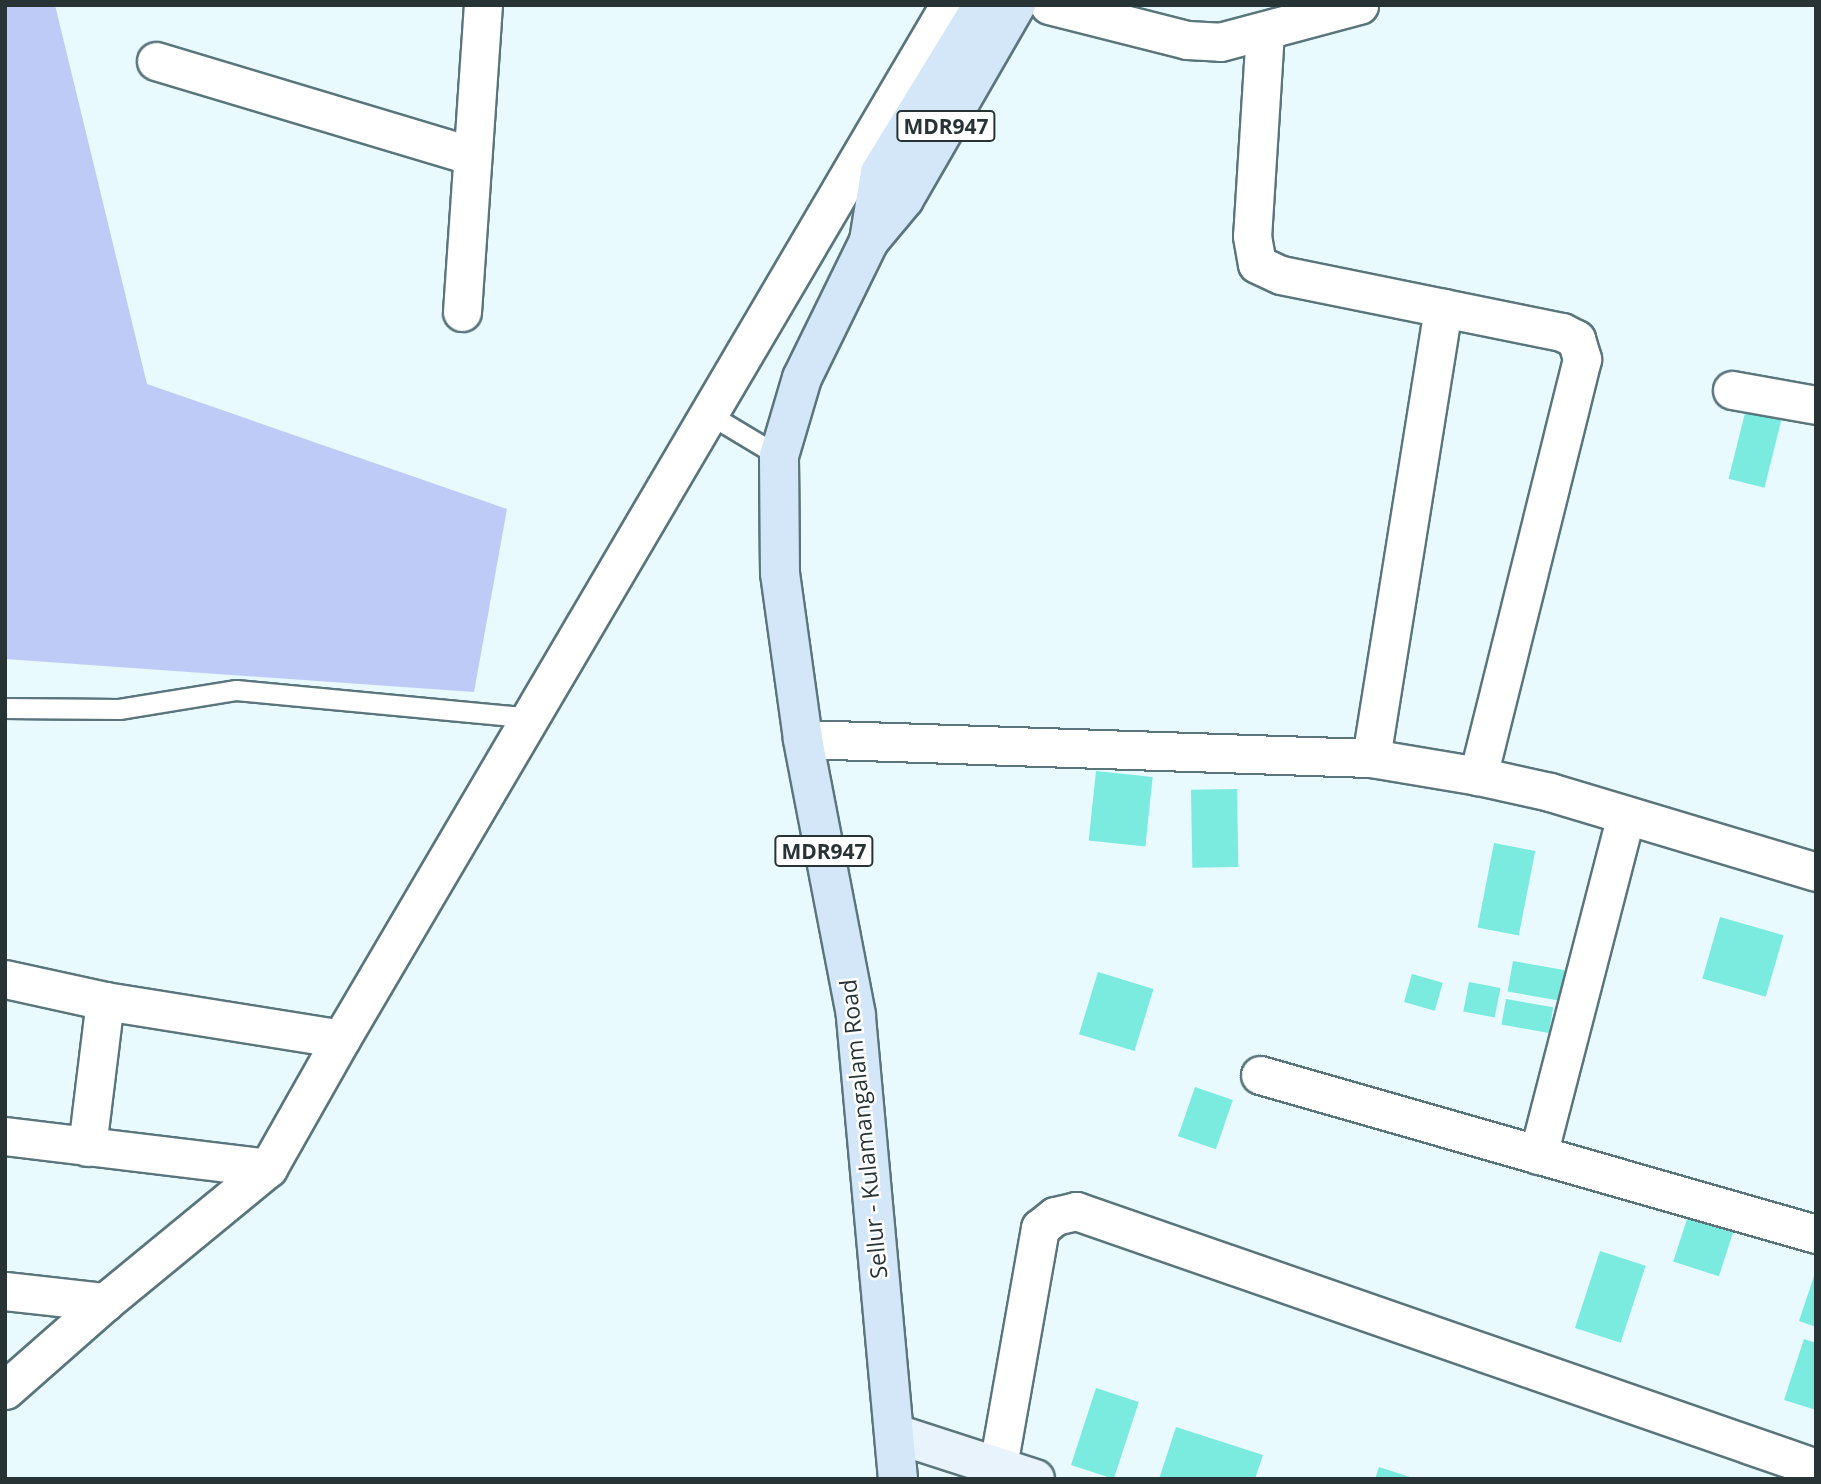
<!DOCTYPE html>
<html>
<head>
<meta charset="utf-8">
<style>
  body { margin:0 }
  #map { position:relative; width:1821px; height:1484px; overflow:hidden; background:#e8fafe; font-family:"Open Sans",sans-serif }
  div>[style] { position:absolute }
  .water>* { inset:0; background:#bfcbf7 }
  .building>* { inset:0; background:#7bebe0; transform-origin:0 0 }
  .roads { filter:drop-shadow(2px 0 #5b757c) drop-shadow(-2px 0 #5b757c) drop-shadow(0 2px #5b757c) drop-shadow(0 -2px #5b757c) }
  .lane>* { height:19px; margin:-9.5px; padding:0 9.5px; transform-origin:9.5px; border-radius:9.5px; background:#fff }
  .street>* { height:37px; margin:-18.5px; padding:0 18.5px; transform-origin:18.5px; border-radius:18.5px; background:#fff }
  .secondary>* { height:38px; margin:-19px; padding:0 19px; transform-origin:19px; border-radius:19px; background:#e9f3fb }
  .primary>* { height:38px; margin:-19px; padding:0 19px; transform-origin:19px; border-radius:19px; background:#d3e7f8 }
  span { translate:-50% -50%; white-space:nowrap; text-align:center; line-height:1.15; -webkit-text-stroke:5px #fff; paint-order:stroke }
  .shield-label span { padding:2px 5px; background:#fff; border:2px solid; border-radius:5px; -webkit-text-stroke-width:0 }
  .shield-label { font-size:21px; color:#283336; font-weight:700 }
  .street-label { font-size:23px; color:#283336 }
  .frame { position:absolute; inset:0; border:7px solid #283336; pointer-events:none }
</style>
</head>
<body>
<div id="map">
  <div class="water">
    <div style="clip-path:polygon(5px 5px,55px 5px,147px 384px,507px 509px,474px 692px,5px 659px)"></div>
  </div>
  <div class="building">
    <div style="left:1746px;top:409px;width:37px;height:72px;rotate:14deg"></div>
    <div style="left:1096px;top:771px;width:57px;height:70px;rotate:6deg"></div>
    <div style="left:1237px;top:789px;width:78px;height:46px;rotate:89deg"></div>
    <div style="left:1494px;top:843px;width:42px;height:86px;rotate:11deg"></div>
    <div style="left:1720px;top:917px;width:66px;height:64px;rotate:16deg"></div>
    <div style="left:1513px;top:961px;width:62px;height:31px;rotate:10deg"></div>
    <div style="left:1098px;top:972px;width:58px;height:65px;rotate:17deg"></div>
    <div style="left:1412px;top:974px;width:32px;height:29px;rotate:16deg"></div>
    <div style="left:1469px;top:982px;width:32px;height:30px;rotate:11deg"></div>
    <div style="left:1506px;top:999px;width:48px;height:26px;rotate:10deg"></div>
    <div style="left:1195px;top:1087px;width:40px;height:52px;rotate:19deg"></div>
    <div style="left:1689px;top:1213px;width:48px;height:51px;rotate:18deg"></div>
    <div style="left:1600px;top:1251px;width:48px;height:81px;rotate:18deg"></div>
    <div style="clip-path:polygon(1815px 1273px,1816px 1273px,1816px 1327px,1799px 1321px)"></div>
    <div style="clip-path:polygon(1804px 1339px,1816px 1343px,1816px 1410px,1784px 1400px)"></div>
    <div style="left:1096px;top:1388px;width:45px;height:81px;rotate:18deg"></div>
    <div style="clip-path:polygon(1176px 1427px,1263px 1455px,1255px 1479px,1159px 1479px)"></div>
    <div style="clip-path:polygon(1379px 1467px,1413px 1478px,1413px 1479px,1375px 1479px)"></div>
  </div>
  <div class="roads">
    <div class="lane">
      <div style="left:709px;top:414px;width:82px;rotate:31deg"></div>
      <div style="left:5px;top:708px;width:114px;rotate:0.5deg"></div>
      <div style="left:119px;top:709px;width:119px;rotate:-9.2deg"></div>
      <div style="left:236px;top:690px;width:295px;rotate:5.4deg"></div>
    </div>
    <div class="street">
      <div style="left:1049px;top:5px;width:142px;rotate:14.2deg"></div>
      <div style="left:1187px;top:40px;width:33px;rotate:3deg"></div>
      <div style="left:1220px;top:42px;width:144px;rotate:-14.9deg"></div>
      <div style="left:1265px;top:31px;width:205px;rotate:93.6deg"></div>
      <div style="left:1252px;top:236px;width:28px;rotate:80deg"></div>
      <div style="left:1257px;top:264px;width:26px;rotate:25deg"></div>
      <div style="left:1281px;top:275px;width:287px;rotate:11.5deg"></div>
      <div style="left:1562px;top:332px;width:16px;rotate:27deg"></div>
      <div style="left:1576px;top:339px;width:21px;rotate:73deg"></div>
      <div style="left:1582px;top:359px;width:430px;rotate:104deg"></div>
      <div style="left:156px;top:61px;width:330px;rotate:16.7deg"></div>
      <div style="left:462px;top:312px;width:308px;rotate:-86.1deg"></div>
      <div style="left:1732px;top:390px;width:85px;rotate:10.1deg"></div>
      <div style="left:803px;top:739px;width:568px;rotate:1.92deg"></div>
      <div style="left:1371px;top:758px;width:109px;rotate:9.5deg"></div>
      <div style="left:1478px;top:776px;width:74px;rotate:12.5deg"></div>
      <div style="left:1550px;top:792px;width:278px;rotate:16.7deg"></div>
      <div style="left:1371px;top:758px;width:456px;rotate:-80.9deg"></div>
      <div style="left:5px;top:979px;width:102px;rotate:12.4deg"></div>
      <div style="left:105px;top:1001px;width:239px;rotate:9.1deg"></div>
      <div style="left:1260px;top:1075px;width:578px;rotate:15.96deg"></div>
      <div style="left:5px;top:1136px;width:265px;rotate:6.9deg"></div>
      <div style="left:87px;top:1147px;width:147px;rotate:-83deg"></div>
      <div style="left:1538px;top:1155px;width:351px;rotate:-75.5deg"></div>
      <div style="left:5px;top:1291px;width:101px;rotate:6.3deg"></div>
      <div style="left:5px;top:1390px;width:133px;rotate:-41.3deg"></div>
      <div style="left:105px;top:1302px;width:211px;rotate:-39.4deg"></div>
      <div style="left:268px;top:1168px;width:148px;rotate:-60.5deg"></div>
      <div style="left:341px;top:1039px;width:1200px;rotate:-59.54deg"></div>
      <div style="left:998px;top:1466px;width:242px;rotate:-80deg"></div>
      <div style="left:1040px;top:1228px;width:19px;rotate:-39deg"></div>
      <div style="left:1055px;top:1216px;width:22px;rotate:-13deg"></div>
      <div style="left:1076px;top:1211px;width:783px;rotate:19.15deg"></div>
    </div>
    <div class="secondary">
      <div style="left:896px;top:1434px;width:146px;rotate:17.9deg"></div>
    </div>
    <div class="primary">
      <div style="left:869px;top:241px;width:69px;rotate:-80.8deg"></div>
      <div style="left:880px;top:173px;width:197px;rotate:-58.5deg"></div>
      <div style="left:898px;top:1479px;width:466px;rotate:-95.2deg"></div>
      <div style="left:856px;top:1015px;width:281px;rotate:-100.9deg"></div>
      <div style="left:803px;top:739px;width:168px;rotate:-97.9deg"></div>
      <div style="left:780px;top:573px;width:117px;rotate:-90.5deg"></div>
      <div style="left:779px;top:456px;width:81px;rotate:-73.6deg"></div>
      <div style="left:802px;top:378px;width:153px;rotate:-63.9deg"></div>
      <div style="left:869px;top:241px;width:55px;rotate:-50.2deg"></div>
      <div style="left:904px;top:199px;width:224px;rotate:-60deg"></div>
    </div>
  </div>
  <div class="shield-label">
    <span style="left:946px;top:126px">MDR947</span>
    <span style="left:824px;top:851px">MDR947</span>
  </div>
  <div class="street-label">
    <span style="left:863px;top:1129px;rotate:-96deg">Sellur - Kulamangalam Road</span>
  </div>
  <div class="frame"></div>
</div>
</body>
</html>
